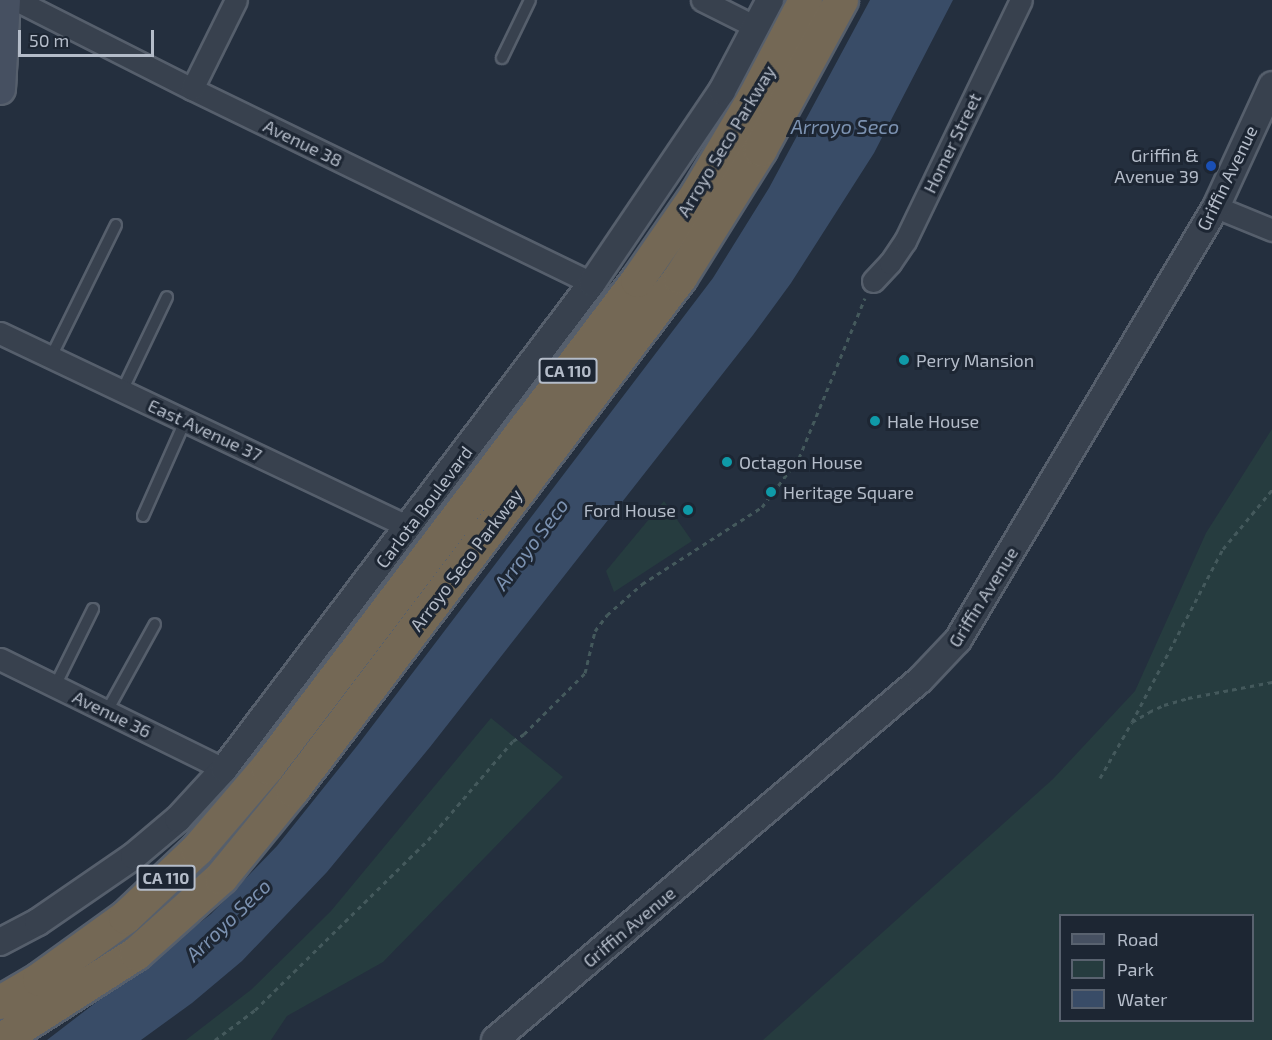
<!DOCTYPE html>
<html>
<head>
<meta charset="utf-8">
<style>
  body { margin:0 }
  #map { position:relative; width:1272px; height:1040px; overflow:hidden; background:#242f3e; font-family:"Exo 2",sans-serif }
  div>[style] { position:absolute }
  .green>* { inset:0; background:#263c3f }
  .water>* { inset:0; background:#394c67 }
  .path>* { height:3px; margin-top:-1.5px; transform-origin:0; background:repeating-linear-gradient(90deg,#44595c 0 4.5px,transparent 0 9px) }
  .roads { filter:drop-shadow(2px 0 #565f6c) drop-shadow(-2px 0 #565f6c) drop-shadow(0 2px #565f6c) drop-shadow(0 -2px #565f6c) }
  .service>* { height:10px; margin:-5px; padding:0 5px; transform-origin:5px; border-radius:5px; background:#38414e }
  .minor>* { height:21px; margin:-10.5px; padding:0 10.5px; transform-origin:10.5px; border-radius:10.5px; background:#38414e }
  .tertiary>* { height:26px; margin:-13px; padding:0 13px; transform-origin:13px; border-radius:13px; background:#38414e }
  .secondary>* { height:30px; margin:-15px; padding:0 15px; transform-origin:15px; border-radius:15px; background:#465061 }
  .motorway>* { height:33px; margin:-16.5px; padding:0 16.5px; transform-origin:16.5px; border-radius:16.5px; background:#746855 }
  .dots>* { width:16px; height:16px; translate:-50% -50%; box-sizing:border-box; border:3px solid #1d2633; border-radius:50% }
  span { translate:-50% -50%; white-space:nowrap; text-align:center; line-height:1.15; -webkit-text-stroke:6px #1d2633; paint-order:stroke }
  .shield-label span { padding:2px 4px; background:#1d2633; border:2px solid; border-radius:4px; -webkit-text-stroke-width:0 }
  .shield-label { font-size:16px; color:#b4bcc9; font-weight:700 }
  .street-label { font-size:18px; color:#b4bcc9 }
  .poi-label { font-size:18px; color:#b4bcc9 }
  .right { translate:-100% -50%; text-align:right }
  .left { translate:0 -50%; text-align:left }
  .water-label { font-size:20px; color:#7c92b1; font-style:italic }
  .legend { position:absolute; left:1059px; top:914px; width:195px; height:108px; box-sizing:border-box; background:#1d2633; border:2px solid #59626f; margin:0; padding:8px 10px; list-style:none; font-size:18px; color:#b4bcc9 }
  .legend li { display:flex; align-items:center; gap:12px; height:30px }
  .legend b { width:30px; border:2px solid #59626f }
  .scale { position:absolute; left:18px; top:30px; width:136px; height:27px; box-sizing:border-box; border:3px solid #b4bcc9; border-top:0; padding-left:8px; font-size:18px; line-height:21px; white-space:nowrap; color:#b4bcc9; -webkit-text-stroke:4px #1d2633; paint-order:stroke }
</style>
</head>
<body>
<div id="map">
  <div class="green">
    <div style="clip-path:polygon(evenodd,1272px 429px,1272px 1040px,763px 1040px,1053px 779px,1135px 691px,1206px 533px,1272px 429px,1060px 916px,1252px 916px,1252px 1020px,1060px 1020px,1060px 916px)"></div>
    <div style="clip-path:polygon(664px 501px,692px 541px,614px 592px,606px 571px)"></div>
    <div style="clip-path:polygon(491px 718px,563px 777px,383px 962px,287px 1016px,271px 1040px,186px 1040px,252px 989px,331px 911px)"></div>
  </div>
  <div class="water">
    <div style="clip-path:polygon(870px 0,953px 0,874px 153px,791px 283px,753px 335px,430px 747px,327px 872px,242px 961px,192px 1003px,141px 1040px,47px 1040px,211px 914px,277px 846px,357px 746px,713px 278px,769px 188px)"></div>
  </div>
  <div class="path">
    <div style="left:1132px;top:722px;width:195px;rotate:-62.3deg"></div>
    <div style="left:1223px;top:549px;width:77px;rotate:-50.3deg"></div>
    <div style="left:1100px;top:778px;width:64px;rotate:-60.3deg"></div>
    <div style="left:1132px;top:722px;width:20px;rotate:-30deg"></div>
    <div style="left:1149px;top:712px;width:17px;rotate:-25deg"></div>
    <div style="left:1164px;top:705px;width:25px;rotate:-16deg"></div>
    <div style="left:1188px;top:698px;width:86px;rotate:-10.8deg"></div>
    <div style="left:215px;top:1040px;width:50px;rotate:-36.9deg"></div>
    <div style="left:255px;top:1010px;width:243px;rotate:-44.5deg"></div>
    <div style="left:428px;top:840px;width:130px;rotate:-49.4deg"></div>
    <div style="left:513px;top:741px;width:13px;rotate:-32deg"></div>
    <div style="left:524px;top:734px;width:86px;rotate:-45deg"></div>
    <div style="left:585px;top:673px;width:43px;rotate:-76.6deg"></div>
    <div style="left:595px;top:631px;width:20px;rotate:-53deg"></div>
    <div style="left:607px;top:615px;width:47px;rotate:-41.5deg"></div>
    <div style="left:642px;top:584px;width:143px;rotate:-32.7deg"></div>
    <div style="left:762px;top:507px;width:61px;rotate:-52.9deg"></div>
    <div style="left:799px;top:458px;width:173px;rotate:-67.6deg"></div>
  </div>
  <div class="roads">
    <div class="service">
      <div style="left:502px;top:58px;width:64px;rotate:-64.2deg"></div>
      <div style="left:51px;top:357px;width:147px;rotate:-63.8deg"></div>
      <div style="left:122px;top:391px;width:104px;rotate:-64.4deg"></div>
      <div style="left:143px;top:516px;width:104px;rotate:-66.1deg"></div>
      <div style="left:55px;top:686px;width:86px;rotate:-63.7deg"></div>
      <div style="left:107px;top:711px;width:99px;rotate:-61.1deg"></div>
    </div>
    <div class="minor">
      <div style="left:16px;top:0;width:197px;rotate:26.8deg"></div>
      <div style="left:192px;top:89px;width:445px;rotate:25.9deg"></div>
      <div style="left:702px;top:0;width:60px;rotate:26.6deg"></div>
      <div style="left:192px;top:89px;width:99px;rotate:-63.7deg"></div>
      <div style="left:1216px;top:207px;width:61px;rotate:22.3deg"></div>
      <div style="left:873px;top:281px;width:25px;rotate:-47deg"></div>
      <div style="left:890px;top:263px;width:27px;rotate:-56deg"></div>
      <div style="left:905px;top:241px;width:267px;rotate:-64.3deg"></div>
      <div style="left:0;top:333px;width:453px;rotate:25.4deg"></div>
      <div style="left:0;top:659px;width:250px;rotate:26.2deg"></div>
    </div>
    <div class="tertiary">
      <div style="left:0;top:942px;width:43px;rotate:-27.8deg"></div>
      <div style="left:38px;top:922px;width:116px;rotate:-34.5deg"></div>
      <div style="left:134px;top:856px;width:57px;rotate:-40.1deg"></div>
      <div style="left:178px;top:819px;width:68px;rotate:-47.4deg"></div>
      <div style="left:224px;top:769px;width:610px;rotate:-52.87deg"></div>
      <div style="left:592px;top:283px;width:232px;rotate:-55.9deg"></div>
      <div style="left:722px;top:91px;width:103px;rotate:-62.2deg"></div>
      <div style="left:495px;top:1040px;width:557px;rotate:-40.27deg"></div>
      <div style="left:920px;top:680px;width:55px;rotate:-46.5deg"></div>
      <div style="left:958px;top:640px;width:504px;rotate:-59.21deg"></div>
      <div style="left:1216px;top:207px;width:134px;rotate:-65.3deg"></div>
    </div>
    <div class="secondary">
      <div style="left:0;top:89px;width:89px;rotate:-86.8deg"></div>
    </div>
    <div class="motorway">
      <div style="left:0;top:1002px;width:45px;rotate:-30.5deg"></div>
      <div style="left:39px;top:979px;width:106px;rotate:-35.8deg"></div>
      <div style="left:125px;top:917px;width:99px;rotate:-43.4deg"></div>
      <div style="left:197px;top:849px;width:108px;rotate:-49.5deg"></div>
      <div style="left:267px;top:767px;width:612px;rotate:-52.77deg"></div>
      <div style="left:637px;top:280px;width:106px;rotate:-55.4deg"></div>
      <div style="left:697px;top:193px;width:112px;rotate:-59.3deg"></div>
      <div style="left:754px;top:97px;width:110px;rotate:-62.3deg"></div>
      <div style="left:0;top:1040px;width:161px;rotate:-32.6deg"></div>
      <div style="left:136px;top:953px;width:114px;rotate:-41.8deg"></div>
      <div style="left:221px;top:877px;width:112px;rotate:-50.8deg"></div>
      <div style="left:292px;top:790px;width:643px;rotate:-52.9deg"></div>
      <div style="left:680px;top:277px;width:151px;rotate:-58deg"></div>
      <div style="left:760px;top:149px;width:170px;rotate:-61.5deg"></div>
    </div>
  </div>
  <div class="dots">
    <div style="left:1211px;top:166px;background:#1a4fb4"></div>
    <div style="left:904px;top:360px;background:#0f9aa8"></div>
    <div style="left:875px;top:421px;background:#0f9aa8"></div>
    <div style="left:727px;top:462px;background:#0f9aa8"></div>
    <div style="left:771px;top:492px;background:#0f9aa8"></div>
    <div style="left:688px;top:510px;background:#0f9aa8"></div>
  </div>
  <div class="shield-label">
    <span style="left:568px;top:371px">CA 110</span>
    <span style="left:166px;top:878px">CA 110</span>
  </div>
  <div class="street-label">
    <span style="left:726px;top:141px;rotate:-59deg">Arroyo Seco Parkway</span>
    <span style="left:303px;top:143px;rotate:26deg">Avenue 38</span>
    <span style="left:952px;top:143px;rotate:-64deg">Homer Street</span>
    <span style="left:1227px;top:178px;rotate:-64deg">Griffin Avenue</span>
    <span style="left:205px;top:430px;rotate:25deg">East Avenue 37</span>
    <span style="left:424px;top:507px;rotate:-53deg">Carlota Boulevard</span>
    <span style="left:466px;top:560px;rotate:-53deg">Arroyo Seco Parkway</span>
    <span style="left:983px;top:597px;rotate:-58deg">Griffin Avenue</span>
    <span style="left:112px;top:714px;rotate:26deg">Avenue 36</span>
    <span style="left:629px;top:927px;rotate:-40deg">Griffin Avenue</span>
  </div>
  <div class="poi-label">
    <span class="right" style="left:1199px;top:166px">Griffin &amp;<br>Avenue 39</span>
    <span class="left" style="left:916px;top:360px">Perry Mansion</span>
    <span class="left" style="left:887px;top:421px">Hale House</span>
    <span class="left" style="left:739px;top:462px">Octagon House</span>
    <span class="left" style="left:783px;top:492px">Heritage Square</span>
    <span class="right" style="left:676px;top:510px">Ford House</span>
  </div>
  <div class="water-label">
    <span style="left:845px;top:126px">Arroyo Seco</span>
    <span style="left:531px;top:544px;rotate:-53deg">Arroyo Seco</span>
    <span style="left:228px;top:920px;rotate:-44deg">Arroyo Seco</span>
  </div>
  <ul class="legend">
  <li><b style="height:8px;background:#465061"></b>Road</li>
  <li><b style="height:16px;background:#263c3f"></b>Park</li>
  <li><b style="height:16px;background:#394c67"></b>Water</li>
  </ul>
  <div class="scale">50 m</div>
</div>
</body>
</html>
